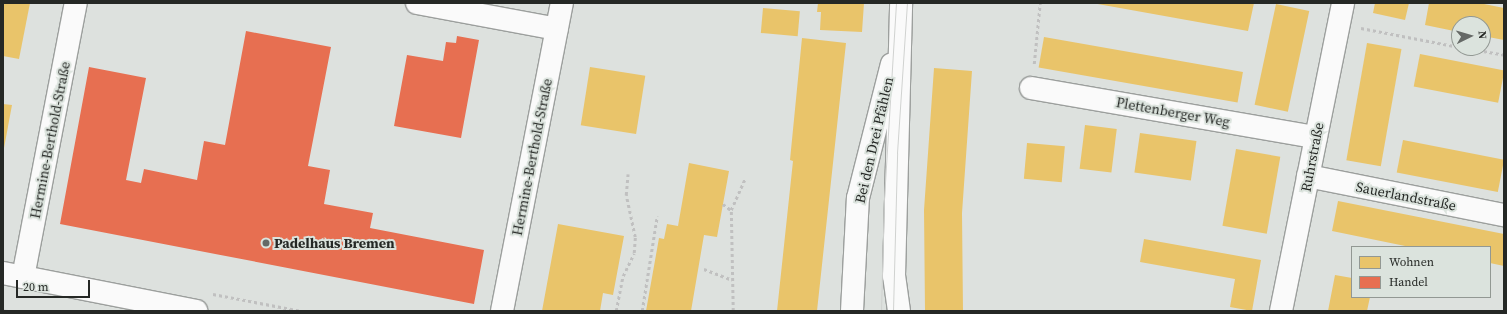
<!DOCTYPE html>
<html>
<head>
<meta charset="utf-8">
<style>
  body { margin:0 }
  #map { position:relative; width:1507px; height:314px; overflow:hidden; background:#dde1de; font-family:"Source Serif 4",serif }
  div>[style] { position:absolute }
  .homes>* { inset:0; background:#e9c46a; transform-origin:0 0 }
  .shops>* { inset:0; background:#e76f51 }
  .path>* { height:2.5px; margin-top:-1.25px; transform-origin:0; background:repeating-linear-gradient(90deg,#c0c0c0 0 3px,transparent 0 6px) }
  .roads { filter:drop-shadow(1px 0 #9c9f9d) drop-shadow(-1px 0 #9c9f9d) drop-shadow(0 1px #9c9f9d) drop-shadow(0 -1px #9c9f9d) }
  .minor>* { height:22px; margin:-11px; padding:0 11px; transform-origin:11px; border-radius:11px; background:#fafafa }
  .major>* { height:22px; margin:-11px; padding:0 11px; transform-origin:11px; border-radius:11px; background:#fafafa }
  .tram>* { height:1px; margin:-0.5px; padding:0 0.5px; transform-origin:0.5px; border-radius:0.5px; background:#d0d2d0 }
  .dots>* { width:11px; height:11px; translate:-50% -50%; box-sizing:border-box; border:2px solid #dbe3dd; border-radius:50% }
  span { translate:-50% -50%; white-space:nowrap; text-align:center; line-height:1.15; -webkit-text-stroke:4px #dbe3dd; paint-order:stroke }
  .street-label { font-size:14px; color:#252825 }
  .poi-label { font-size:14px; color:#252825; font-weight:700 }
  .left { translate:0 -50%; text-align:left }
  .frame { position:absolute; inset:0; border:4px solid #252825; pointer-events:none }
  .legend { position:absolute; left:1351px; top:246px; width:140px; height:52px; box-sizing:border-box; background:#dbe3dd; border:1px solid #929893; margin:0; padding:5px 7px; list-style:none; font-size:12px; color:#252825 }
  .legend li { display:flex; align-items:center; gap:8px; height:20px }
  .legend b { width:20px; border:1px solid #929893 }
  .north { position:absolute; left:1451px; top:16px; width:40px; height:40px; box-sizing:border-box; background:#dbe3dd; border:1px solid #929893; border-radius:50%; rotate:85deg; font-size:11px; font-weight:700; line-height:16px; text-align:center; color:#252825 }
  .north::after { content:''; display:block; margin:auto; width:14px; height:18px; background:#656966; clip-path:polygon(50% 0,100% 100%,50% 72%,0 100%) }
  .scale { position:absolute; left:16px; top:280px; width:74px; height:18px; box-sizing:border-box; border:2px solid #252825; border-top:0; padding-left:5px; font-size:12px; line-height:14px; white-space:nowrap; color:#252825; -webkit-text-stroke:3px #dbe3dd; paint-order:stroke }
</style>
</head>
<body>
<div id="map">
  <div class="homes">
    <div style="clip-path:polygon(3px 3px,30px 3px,19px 59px,3px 56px)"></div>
    <div style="clip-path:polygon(818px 3px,864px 3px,862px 32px,820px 30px,821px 12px,817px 12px)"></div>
    <div style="clip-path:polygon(1092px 3px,1254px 3px,1248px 31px)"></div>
    <div style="clip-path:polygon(1375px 3px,1409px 3px,1405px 20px,1373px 13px)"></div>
    <div style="clip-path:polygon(1429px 3px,1479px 3px,1504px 8px,1504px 40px,1483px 36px,1483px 24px,1459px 24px,1459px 32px,1425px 25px)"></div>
    <div style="left:1276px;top:4px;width:34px;height:103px;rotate:12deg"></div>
    <div style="left:763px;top:8px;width:37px;height:25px;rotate:5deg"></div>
    <div style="left:1044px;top:37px;width:202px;height:31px;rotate:10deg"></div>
    <div style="clip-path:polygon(802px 38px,846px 43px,817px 311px,777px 311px,793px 161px,790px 160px)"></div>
    <div style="left:1367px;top:43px;width:35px;height:119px;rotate:10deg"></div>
    <div style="left:1420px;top:54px;width:86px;height:33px;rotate:11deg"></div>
    <div style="left:590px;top:67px;width:56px;height:59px;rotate:9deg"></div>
    <div style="clip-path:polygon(934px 68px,972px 71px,962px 213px,963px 311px,925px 311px,924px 210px)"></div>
    <div style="clip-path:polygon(3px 104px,12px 105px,4px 148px,3px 148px)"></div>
    <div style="left:1085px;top:125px;width:32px;height:44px;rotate:7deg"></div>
    <div style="left:1140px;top:133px;width:57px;height:40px;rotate:8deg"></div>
    <div style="left:1403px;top:140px;width:103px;height:33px;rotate:11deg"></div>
    <div style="left:1027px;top:143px;width:38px;height:36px;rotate:5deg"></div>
    <div style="left:1236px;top:149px;width:45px;height:78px;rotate:10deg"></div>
    <div style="clip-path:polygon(689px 163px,729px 171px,717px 237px,704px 235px,691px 311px,646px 311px,659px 238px,664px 239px,667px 224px,678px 226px)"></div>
    <div style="clip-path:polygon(1338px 201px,1504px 234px,1504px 266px,1490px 263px,1490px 247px,1410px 247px,1332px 231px)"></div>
    <div style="clip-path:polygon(558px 224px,624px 236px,613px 295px,603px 293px,600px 311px,542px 311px)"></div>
    <div style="clip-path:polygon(1144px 239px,1261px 260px,1252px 311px,1230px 307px,1235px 279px,1140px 262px)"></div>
    <div style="clip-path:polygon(1335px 275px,1352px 278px,1352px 297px,1370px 297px,1367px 311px,1328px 311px)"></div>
  </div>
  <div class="shops">
    <div style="clip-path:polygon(246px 31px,331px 47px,308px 166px,330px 170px,324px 204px,373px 213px,370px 228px,484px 250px,474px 304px,60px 224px,89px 67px,146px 78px,126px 180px,141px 183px,144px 169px,197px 180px,204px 141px,225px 145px)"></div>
    <div style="clip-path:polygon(457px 36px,479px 40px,461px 138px,394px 126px,407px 55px,443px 61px,446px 42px,456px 43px)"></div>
  </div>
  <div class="path">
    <div style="left:1361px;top:28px;width:100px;rotate:11deg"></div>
    <div style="left:1466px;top:48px;width:39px;rotate:10deg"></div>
    <div style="left:1034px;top:64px;width:61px;rotate:-84.4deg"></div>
    <div style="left:723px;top:204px;width:10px;rotate:37deg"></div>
    <div style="left:704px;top:269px;width:30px;rotate:21deg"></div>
    <div style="left:213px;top:294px;width:90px;rotate:10.9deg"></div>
    <div style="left:616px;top:311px;width:36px;rotate:-79deg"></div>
    <div style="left:623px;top:276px;width:25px;rotate:-64deg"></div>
    <div style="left:634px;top:253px;width:16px;rotate:-86deg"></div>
    <div style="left:635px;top:237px;width:43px;rotate:-102.1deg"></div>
    <div style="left:626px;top:195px;width:21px;rotate:-85deg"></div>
    <div style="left:642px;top:311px;width:96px;rotate:-81deg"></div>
    <div style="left:733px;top:311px;width:101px;rotate:-91.1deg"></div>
    <div style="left:731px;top:210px;width:34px;rotate:-66deg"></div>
  </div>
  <div class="roads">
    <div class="minor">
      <div style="left:417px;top:3px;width:142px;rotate:10.5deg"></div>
      <div style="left:1031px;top:88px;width:289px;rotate:9.8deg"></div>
      <div style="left:1308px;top:176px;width:200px;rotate:11.3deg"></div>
      <div style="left:23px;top:277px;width:279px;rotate:-79.1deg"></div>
      <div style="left:502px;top:311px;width:314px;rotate:-79deg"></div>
      <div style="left:852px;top:311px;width:113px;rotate:-87deg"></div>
      <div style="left:858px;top:198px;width:138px;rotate:-75.8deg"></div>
      <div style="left:899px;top:311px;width:35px;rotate:-98deg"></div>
      <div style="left:894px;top:276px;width:273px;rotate:-88.5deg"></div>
      <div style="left:1281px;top:311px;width:314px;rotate:-78.6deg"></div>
    </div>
    <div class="major">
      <div style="left:3px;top:273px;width:197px;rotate:11.1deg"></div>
    </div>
  </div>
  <div class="tram">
    <div style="left:3px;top:309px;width:10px;rotate:11deg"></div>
    <div style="left:881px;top:311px;width:112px;rotate:-88.5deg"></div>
    <div style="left:884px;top:199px;width:196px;rotate:-86.5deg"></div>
    <div style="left:893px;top:311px;width:158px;rotate:-88.5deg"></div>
    <div style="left:897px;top:153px;width:150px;rotate:-86.2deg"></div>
  </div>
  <div class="dots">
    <div style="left:266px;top:243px;background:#656966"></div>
  </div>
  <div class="street-label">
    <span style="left:1173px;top:112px;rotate:10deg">Plettenberger Weg</span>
    <span style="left:50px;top:140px;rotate:-79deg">Hermine-Berthold-Straße</span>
    <span style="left:874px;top:140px;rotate:-77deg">Bei den Drei Pfählen</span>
    <span style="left:532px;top:157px;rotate:-79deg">Hermine-Berthold-Straße</span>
    <span style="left:1312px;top:157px;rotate:-79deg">Ruhrstraße</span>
    <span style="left:1406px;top:196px;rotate:11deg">Sauerlandstraße</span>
  </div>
  <div class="poi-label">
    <span class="left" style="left:274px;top:243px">Padelhaus Bremen</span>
  </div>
  <div class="frame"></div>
  <ul class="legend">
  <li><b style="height:11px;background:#e9c46a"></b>Wohnen</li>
  <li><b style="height:11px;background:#e76f51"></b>Handel</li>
  </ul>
  <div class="north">N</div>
  <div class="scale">20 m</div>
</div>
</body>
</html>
